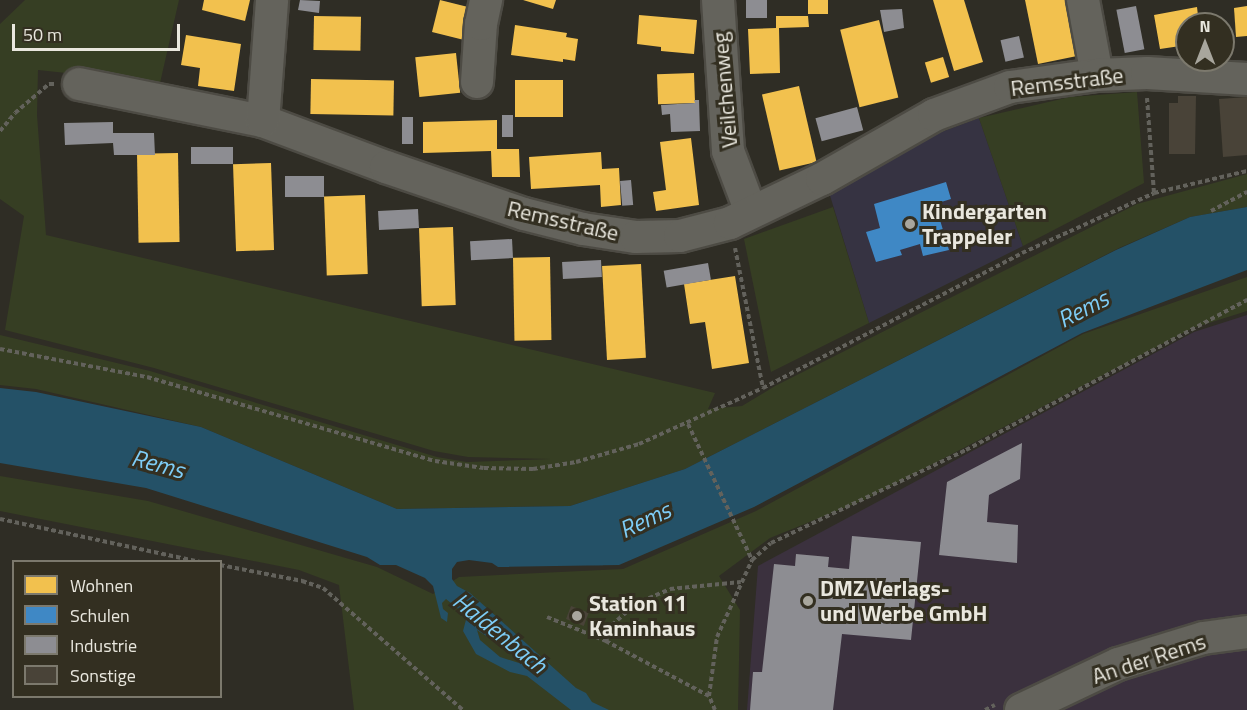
<!DOCTYPE html>
<html>
<head>
<meta charset="utf-8">
<style>
  body { margin:0 }
  #map { position:relative; width:1247px; height:710px; overflow:hidden; background:#2f2d25; font-family:"Titillium Web",sans-serif }
  div>[style] { position:absolute }
  .industrial>* { inset:0; background:#3b313e }
  .education>* { inset:0; background:#363342 }
  .green>* { inset:0; background:#363e23 }
  .water>* { inset:0; background:#245167 }
  .homes>* { inset:0; background:#f2c14e; transform-origin:0 0 }
  .schools>* { inset:0; background:#3f88c5 }
  .industry>* { inset:0; background:#8d8d92; transform-origin:0 0 }
  .building>* { inset:0; background:#494338; transform-origin:0 0 }
  .path>* { height:4px; margin-top:-2px; transform-origin:0; background:repeating-linear-gradient(90deg,#63625c 0 4.5px,transparent 0 7.5px) }
  .roads { filter:drop-shadow(2px 0 #4d4b44) drop-shadow(-2px 0 #4d4b44) drop-shadow(0 2px #4d4b44) drop-shadow(0 -2px #4d4b44) }
  .minor>* { height:32px; margin:-16px; padding:0 16px; transform-origin:16px; border-radius:16px; background:#64635c }
  .dots>* { width:16px; height:16px; translate:-50% -50%; box-sizing:border-box; border:3px solid #332f21; border-radius:50% }
  span { translate:-50% -50%; white-space:nowrap; text-align:center; line-height:1.15; -webkit-text-stroke:6px #332f21; paint-order:stroke }
  .street-label { font-size:22px; color:#e9e7de }
  .poi-label { font-size:22px; color:#e9e7de; font-weight:700 }
  .left { translate:0 -50%; text-align:left }
  .water-label { font-size:24px; color:#7ecdf7; font-style:italic }
  .legend { position:absolute; left:12px; top:560px; width:210px; height:138px; box-sizing:border-box; background:#332f21; border:2px solid #7c796d; margin:0; padding:8px 10px; list-style:none; font-size:18px; color:#e9e7de }
  .legend li { display:flex; align-items:center; gap:12px; height:30px }
  .legend b { width:30px; border:2px solid #7c796d }
  .north { position:absolute; left:1175px; top:12px; width:60px; height:60px; box-sizing:border-box; background:#332f21; border:2px solid #7c796d; border-radius:50%; rotate:0deg; font-size:16px; font-weight:700; line-height:24px; text-align:center; color:#e9e7de }
  .north::after { content:''; display:block; margin:auto; width:21px; height:27px; background:#a8a69d; clip-path:polygon(50% 0,100% 100%,50% 72%,0 100%) }
  .scale { position:absolute; left:12px; top:24px; width:168px; height:27px; box-sizing:border-box; border:3px solid #e9e7de; border-top:0; padding-left:8px; font-size:18px; line-height:21px; white-space:nowrap; color:#e9e7de; -webkit-text-stroke:4px #332f21; paint-order:stroke }
</style>
</head>
<body>
<div id="map">
  <div class="industrial">
    <div style="clip-path:polygon(1247px 315px,1247px 710px,747px 710px,758px 566px,1194px 332px)"></div>
  </div>
  <div class="education">
    <div style="clip-path:polygon(979px 118px,1023px 246px,869px 323px,828px 189px,928px 137px)"></div>
  </div>
  <div class="green">
    <div style="clip-path:polygon(25px 0,179px 0,160px 83px,38px 70px,37px 115px,46px 235px,715px 393px,708px 409px,742px 406px,775px 386px,1137px 204px,1247px 174px,1247px 207px,1190px 217px,1119px 248px,685px 469px,570px 506px,397px 509px,201px 427px,36px 389px,0 385px,0 335px,150px 371px,437px 457px,467px 462px,551px 459px,468px 457px,434px 451px,154px 368px,5px 330px,24px 216px,0 199px,0 24px)"></div>
    <div style="clip-path:polygon(1137px 92px,1144px 183px,1023px 246px,979px 118px,1070px 97px)"></div>
    <div style="clip-path:polygon(833px 207px,869px 323px,771px 372px,744px 239px)"></div>
    <div style="clip-path:polygon(1247px 277px,1247px 311px,1193px 328px,864px 500px,770px 538px,719px 576px,740px 610px,738px 710px,354px 710px,339px 585px,299px 570px,0 511px,0 476px,148px 501px,377px 567px,433px 594px,459px 577px,623px 569px,756px 511px,1083px 334px)"></div>
  </div>
  <div class="water">
    <div style="clip-path:polygon(evenodd,1247px 207px,1247px 270px,1082px 333px,754px 507px,619px 565px,498px 567px,492px 563px,469px 560px,457px 562px,452px 569px,452px 579px,457px 586px,470px 593px,576px 688px,586px 693px,592px 702px,609px 710px,571px 710px,527px 676px,510px 672px,476px 654px,463px 631px,467px 616px,446px 599px,442px 603px,443px 609px,448px 613px,447px 622px,441px 618px,433px 586px,425px 578px,396px 565px,380px 565px,367px 557px,146px 488px,0 463px,0 388px,36px 392px,201px 427px,397px 509px,570px 506px,685px 469px,1116px 250px,1190px 217px,1247px 207px,477px 630px,511px 652px,519px 663px,500px 657px,480px 640px,477px 630px)"></div>
  </div>
  <div class="homes">
    <div style="clip-path:polygon(204px 0,250px 0,245px 21px,202px 10px)"></div>
    <div style="left:440px;top:0;width:32px;height:33px;rotate:14deg"></div>
    <div style="clip-path:polygon(523px 0,556px 0,553px 9px)"></div>
    <div style="left:808px;top:0;width:20px;height:14px"></div>
    <div style="clip-path:polygon(933px 0,964px 0,983px 62px,954px 71px)"></div>
    <div style="clip-path:polygon(1025px 0,1067px 0,1077px 56px,1038px 64px)"></div>
    <div style="clip-path:polygon(1247px 6px,1247px 36px,1236px 37px,1234px 8px)"></div>
    <div style="clip-path:polygon(1197px 7px,1199px 24px,1187px 24px,1187px 45px,1160px 49px,1154px 15px)"></div>
    <div style="clip-path:polygon(639px 15px,697px 20px,694px 54px,661px 51px,661px 47px,637px 44px)"></div>
    <div style="left:314px;top:16px;width:47px;height:34px;rotate:1deg"></div>
    <div style="clip-path:polygon(776px 16px,808px 16px,809px 27px,779px 28px,780px 73px,750px 74px,748px 29px,776px 28px)"></div>
    <div style="left:879px;top:20px;width:80px;height:40px;rotate:76deg"></div>
    <div style="clip-path:polygon(515px 25px,567px 33px,566px 37px,578px 39px,575px 61px,563px 59px,563px 62px,511px 55px)"></div>
    <div style="clip-path:polygon(186px 35px,241px 44px,234px 91px,198px 86px,200px 68px,181px 65px)"></div>
    <div style="left:456px;top:53px;width:40px;height:41px;rotate:84deg"></div>
    <div style="left:943px;top:57px;width:21px;height:19px;rotate:73deg"></div>
    <div style="left:694px;top:73px;width:30px;height:37px;rotate:88deg"></div>
    <div style="left:311px;top:79px;width:83px;height:35px;rotate:1deg"></div>
    <div style="left:515px;top:80px;width:48px;height:37px"></div>
    <div style="left:799px;top:86px;width:78px;height:38px;rotate:77deg"></div>
    <div style="clip-path:polygon(497px 120px,497px 149px,519px 149px,520px 177px,492px 177px,491px 151px,423px 153px,423px 122px)"></div>
    <div style="clip-path:polygon(691px 138px,699px 205px,656px 211px,653px 192px,666px 190px,660px 142px)"></div>
    <div style="clip-path:polygon(601px 152px,602px 169px,619px 168px,621px 205px,601px 207px,600px 185px,531px 189px,529px 157px)"></div>
    <div style="left:178px;top:153px;width:89px;height:41px;rotate:89deg"></div>
    <div style="left:271px;top:163px;width:87px;height:38px;rotate:88deg"></div>
    <div style="left:365px;top:195px;width:79px;height:41px;rotate:88deg"></div>
    <div style="left:453px;top:227px;width:78px;height:34px;rotate:88deg"></div>
    <div style="left:550px;top:257px;width:83px;height:37px;rotate:89deg"></div>
    <div style="left:641px;top:264px;width:94px;height:39px;rotate:87deg"></div>
    <div style="clip-path:polygon(735px 276px,749px 363px,712px 369px,705px 322px,690px 324px,684px 284px)"></div>
  </div>
  <div class="schools">
    <div style="clip-path:polygon(946px 182px,951px 199px,928px 206px,933px 220px,940px 220px,949px 250px,923px 256px,920px 244px,900px 250px,902px 255px,876px 262px,866px 232px,880px 228px,874px 204px)"></div>
  </div>
  <div class="industry">
    <div style="clip-path:polygon(300px 0,320px 1px,319px 13px,298px 10px)"></div>
    <div style="left:746px;top:0;width:21px;height:18px"></div>
    <div style="left:1136px;top:6px;width:44px;height:20px;rotate:79deg"></div>
    <div style="clip-path:polygon(902px 9px,904px 28px,884px 32px,880px 10px)"></div>
    <div style="clip-path:polygon(1229px 28px,1231px 47px,1223px 48px,1223px 29px)"></div>
    <div style="left:1019px;top:36px;width:22px;height:19px;rotate:77deg"></div>
    <div style="clip-path:polygon(694px 100px,699px 100px,700px 131px,671px 132px,670px 114px,662px 115px,661px 105px,695px 103px)"></div>
    <div style="left:857px;top:107px;width:24px;height:43px;rotate:75deg"></div>
    <div style="left:502px;top:115px;width:11px;height:22px"></div>
    <div style="left:402px;top:117px;width:11px;height:27px"></div>
    <div style="clip-path:polygon(113px 122px,113px 133px,154px 133px,155px 155px,114px 155px,113px 143px,65px 145px,64px 123px)"></div>
    <div style="left:233px;top:147px;width:17px;height:42px;rotate:90deg"></div>
    <div style="left:324px;top:176px;width:21px;height:39px;rotate:90deg"></div>
    <div style="left:631px;top:180px;width:25px;height:11px;rotate:85deg"></div>
    <div style="left:418px;top:209px;width:19px;height:40px;rotate:87deg"></div>
    <div style="left:512px;top:239px;width:19px;height:42px;rotate:87deg"></div>
    <div style="left:601px;top:260px;width:17px;height:39px;rotate:87deg"></div>
    <div style="left:708px;top:263px;width:17px;height:45px;rotate:80deg"></div>
    <div style="clip-path:polygon(1022px 443px,1020px 479px,989px 495px,987px 522px,1018px 525px,1017px 563px,939px 555px,947px 482px)"></div>
    <div style="clip-path:polygon(852px 536px,921px 542px,911px 640px,842px 634px,833px 710px,750px 710px,753px 672px,762px 672px,774px 564px,795px 566px,796px 554px,829px 557px,828px 567px,849px 569px)"></div>
  </div>
  <div class="building">
    <div style="clip-path:polygon(1178px 96px,1196px 96px,1195px 154px,1169px 154px,1169px 103px,1178px 103px)"></div>
    <div style="clip-path:polygon(1247px 97px,1247px 155px,1223px 157px,1219px 99px)"></div>
    <div style="left:571px;top:606px;width:19px;height:14px;rotate:21deg"></div>
  </div>
  <div class="path">
    <div style="left:1147px;top:98px;width:95px;rotate:85.8deg"></div>
    <div style="left:0;top:131px;width:23px;rotate:-50deg"></div>
    <div style="left:15px;top:113px;width:45px;rotate:-40.5deg"></div>
    <div style="left:49px;top:84px;width:5px"></div>
    <div style="left:1211px;top:211px;width:41px;rotate:-27.8deg"></div>
    <div style="left:735px;top:248px;width:143px;rotate:78.7deg"></div>
    <div style="left:0;top:349px;width:150px;rotate:10.8deg"></div>
    <div style="left:147px;top:377px;width:300px;rotate:16.3deg"></div>
    <div style="left:435px;top:461px;width:49px;rotate:8.1deg"></div>
    <div style="left:484px;top:468px;width:49px;rotate:1.2deg"></div>
    <div style="left:533px;top:469px;width:44px;rotate:-9.2deg"></div>
    <div style="left:576px;top:462px;width:66px;rotate:-15.9deg"></div>
    <div style="left:639px;top:444px;width:136px;rotate:-24.3deg"></div>
    <div style="left:763px;top:388px;width:292px;rotate:-27.5deg"></div>
    <div style="left:1022px;top:253px;width:145px;rotate:-24.4deg"></div>
    <div style="left:1154px;top:193px;width:96px;rotate:-13.3deg"></div>
    <div style="left:688px;top:424px;width:150px;rotate:64.8deg"></div>
    <div style="left:0;top:519px;width:206px;rotate:12.1deg"></div>
    <div style="left:220px;top:565px;width:84px;rotate:11deg"></div>
    <div style="left:302px;top:581px;width:22px;rotate:18deg"></div>
    <div style="left:323px;top:588px;width:186px;rotate:41.1deg"></div>
    <div style="left:547px;top:617px;width:64px;rotate:22.1deg"></div>
    <div style="left:709px;top:696px;width:117px;rotate:-151.9deg"></div>
    <div style="left:606px;top:641px;width:17px;rotate:-69deg"></div>
    <div style="left:612px;top:625px;width:31px;rotate:-42deg"></div>
    <div style="left:635px;top:604px;width:38px;rotate:-23deg"></div>
    <div style="left:670px;top:589px;width:71px;rotate:-5.6deg"></div>
    <div style="left:715px;top:710px;width:15px;rotate:-113deg"></div>
    <div style="left:709px;top:696px;width:60px;rotate:-82.3deg"></div>
    <div style="left:717px;top:637px;width:85px;rotate:-65.6deg"></div>
    <div style="left:752px;top:560px;width:25px;rotate:-42deg"></div>
    <div style="left:771px;top:543px;width:216px;rotate:-25.5deg"></div>
    <div style="left:966px;top:450px;width:319px;rotate:-28.1deg"></div>
    <div style="left:985px;top:710px;width:11px;rotate:-27deg"></div>
  </div>
  <div class="roads">
    <div class="minor">
      <div style="left:718px;top:0;width:151px;rotate:86.2deg"></div>
      <div style="left:728px;top:151px;width:65px;rotate:69.3deg"></div>
      <div style="left:1083px;top:0;width:76px;rotate:79.4deg"></div>
      <div style="left:477px;top:82px;width:58px;rotate:-86.1deg"></div>
      <div style="left:481px;top:24px;width:25px;rotate:-78deg"></div>
      <div style="left:79px;top:84px;width:188px;rotate:11.4deg"></div>
      <div style="left:263px;top:121px;width:131px;rotate:20.5deg"></div>
      <div style="left:386px;top:167px;width:146px;rotate:18.8deg"></div>
      <div style="left:524px;top:214px;width:61px;rotate:14.3deg"></div>
      <div style="left:583px;top:229px;width:54px;rotate:8.6deg"></div>
      <div style="left:636px;top:237px;width:44px;rotate:-1.3deg"></div>
      <div style="left:680px;top:236px;width:52px;rotate:-14.6deg"></div>
      <div style="left:730px;top:223px;width:102px;rotate:-25.6deg"></div>
      <div style="left:822px;top:179px;width:129px;rotate:-29.7deg"></div>
      <div style="left:934px;top:115px;width:81px;rotate:-20.2deg"></div>
      <div style="left:1010px;top:87px;width:88px;rotate:-7.9deg"></div>
      <div style="left:1097px;top:75px;width:50px;rotate:-2.3deg"></div>
      <div style="left:1147px;top:73px;width:100px;rotate:3.4deg"></div>
      <div style="left:263px;top:121px;width:121px;rotate:-85.7deg"></div>
      <div style="left:1021px;top:710px;width:107px;rotate:-25.4deg"></div>
      <div style="left:1118px;top:664px;width:89px;rotate:-17deg"></div>
      <div style="left:1203px;top:638px;width:44px;rotate:-7.8deg"></div>
    </div>
  </div>
  <div class="dots">
    <div style="left:910px;top:224px;background:#a8a69d"></div>
    <div style="left:808px;top:601px;background:#a8a69d"></div>
    <div style="left:577px;top:616px;background:#a8a69d"></div>
  </div>
  <div class="street-label">
    <span style="left:1067px;top:82px;rotate:-7deg">Remsstraße</span>
    <span style="left:725px;top:90px;rotate:-95deg">Veilchenweg</span>
    <span style="left:563px;top:221px;rotate:13deg">Remsstraße</span>
    <span style="left:1149px;top:659px;rotate:-18deg">An der Rems</span>
  </div>
  <div class="poi-label">
    <span class="left" style="left:922px;top:224px">Kindergarten<br>Trappeler</span>
    <span class="left" style="left:820px;top:601px">DMZ Verlags-<br>und Werbe GmbH</span>
    <span class="left" style="left:589px;top:616px">Station 11<br>Kaminhaus</span>
  </div>
  <div class="water-label">
    <span style="left:1083px;top:309px;rotate:-27deg">Rems</span>
    <span style="left:158px;top:464px;rotate:15deg">Rems</span>
    <span style="left:645px;top:520px;rotate:-25deg">Rems</span>
    <span style="left:500px;top:633px;rotate:39deg">Haldenbach</span>
  </div>
  <ul class="legend">
  <li><b style="height:16px;background:#f2c14e"></b>Wohnen</li>
  <li><b style="height:16px;background:#3f88c5"></b>Schulen</li>
  <li><b style="height:16px;background:#8d8d92"></b>Industrie</li>
  <li><b style="height:16px;background:#494338"></b>Sonstige</li>
  </ul>
  <div class="north">N</div>
  <div class="scale">50 m</div>
</div>
</body>
</html>
